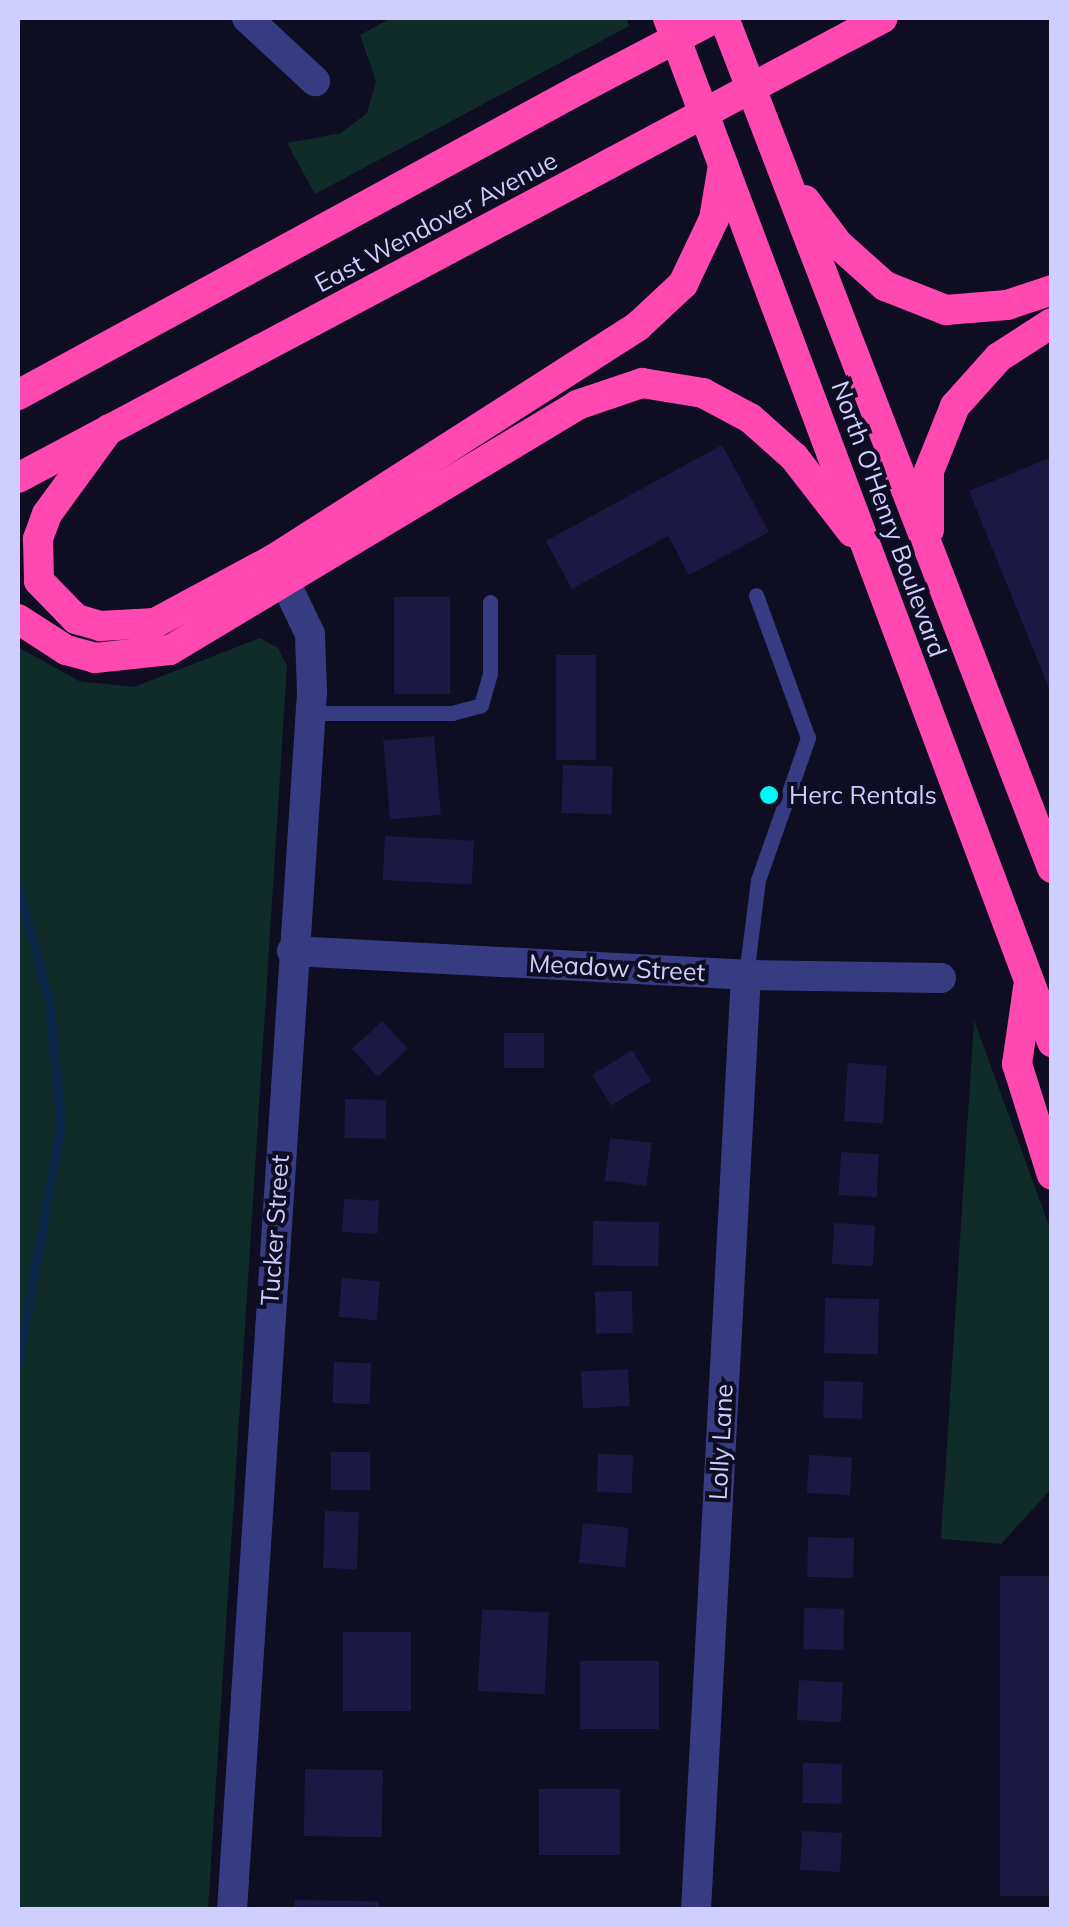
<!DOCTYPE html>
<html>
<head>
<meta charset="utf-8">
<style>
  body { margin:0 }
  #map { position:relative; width:1069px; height:1927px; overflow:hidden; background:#0e0d22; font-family:Mulish,sans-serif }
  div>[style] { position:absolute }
  .green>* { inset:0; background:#102c28 }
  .stream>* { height:9px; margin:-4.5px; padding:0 4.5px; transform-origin:4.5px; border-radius:4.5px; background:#0b2848 }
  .building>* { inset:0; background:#1d1843; transform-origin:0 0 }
  .lane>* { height:15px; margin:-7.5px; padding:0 7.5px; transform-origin:7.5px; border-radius:7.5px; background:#373b82 }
  .street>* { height:30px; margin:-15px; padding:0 15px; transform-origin:15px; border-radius:15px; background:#373b82 }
  .highway>* { height:30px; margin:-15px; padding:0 15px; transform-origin:15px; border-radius:15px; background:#ff49b1 }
  .highway-bridge>* { height:30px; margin:-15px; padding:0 15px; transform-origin:15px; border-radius:15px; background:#ff49b1 }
  .dots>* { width:28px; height:28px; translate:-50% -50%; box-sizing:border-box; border:5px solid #0e0d22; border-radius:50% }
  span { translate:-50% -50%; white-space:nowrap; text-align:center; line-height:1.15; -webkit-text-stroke:8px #0e0d22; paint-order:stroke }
  .street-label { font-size:25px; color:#cfceff }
  .poi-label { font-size:25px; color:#cfceff }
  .left { translate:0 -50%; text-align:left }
  .frame { position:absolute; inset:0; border:20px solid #cfceff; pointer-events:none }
</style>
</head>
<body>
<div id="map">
  <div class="green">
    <div style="clip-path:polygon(391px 18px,626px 18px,629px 26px,315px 194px,287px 143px,341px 133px,367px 113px,376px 81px,360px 35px)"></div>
    <div style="clip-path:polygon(260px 638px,278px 648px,287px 666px,208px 1909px,18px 1909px,18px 647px,79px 681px,134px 687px)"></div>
    <div style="clip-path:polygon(974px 1020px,1051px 1231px,1051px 1489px,1001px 1544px,941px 1539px)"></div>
  </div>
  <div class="stream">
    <div style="left:18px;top:887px;width:118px;rotate:74.8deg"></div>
    <div style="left:49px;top:1001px;width:123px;rotate:84.4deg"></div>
    <div style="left:61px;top:1123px;width:245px;rotate:100.1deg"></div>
  </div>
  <div class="building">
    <div style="clip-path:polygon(722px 445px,769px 532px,689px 575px,668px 536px,572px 589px,546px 541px)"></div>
    <div style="clip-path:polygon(1052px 457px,1052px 693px,1051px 693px,969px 491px)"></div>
    <div style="left:394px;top:597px;width:56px;height:97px"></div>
    <div style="left:556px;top:655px;width:40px;height:105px"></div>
    <div style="left:434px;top:736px;width:79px;height:51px;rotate:85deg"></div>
    <div style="left:563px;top:765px;width:50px;height:48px;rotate:2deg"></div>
    <div style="left:385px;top:836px;width:89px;height:44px;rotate:3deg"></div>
    <div style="left:382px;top:1021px;width:38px;height:41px;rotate:47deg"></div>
    <div style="left:544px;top:1033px;width:35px;height:40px;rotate:90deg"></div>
    <div style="left:632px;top:1050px;width:36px;height:47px;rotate:58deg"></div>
    <div style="left:848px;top:1063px;width:39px;height:58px;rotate:4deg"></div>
    <div style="left:345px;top:1099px;width:41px;height:39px;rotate:1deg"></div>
    <div style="left:610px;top:1138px;width:42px;height:43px;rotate:7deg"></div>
    <div style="left:841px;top:1152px;width:38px;height:43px;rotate:3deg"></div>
    <div style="left:344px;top:1199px;width:35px;height:33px;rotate:3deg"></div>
    <div style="left:593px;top:1221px;width:66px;height:44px;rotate:1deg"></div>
    <div style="left:834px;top:1223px;width:41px;height:41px;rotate:3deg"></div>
    <div style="left:342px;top:1278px;width:38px;height:39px;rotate:5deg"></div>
    <div style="left:632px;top:1291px;width:42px;height:37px;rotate:89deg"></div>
    <div style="left:825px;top:1298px;width:54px;height:55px;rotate:1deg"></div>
    <div style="left:334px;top:1362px;width:37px;height:41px;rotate:2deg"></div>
    <div style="left:628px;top:1369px;width:37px;height:47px;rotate:87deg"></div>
    <div style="left:824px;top:1381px;width:39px;height:37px;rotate:1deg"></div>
    <div style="left:331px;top:1452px;width:39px;height:38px"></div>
    <div style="left:598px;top:1454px;width:35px;height:38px;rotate:2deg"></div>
    <div style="left:809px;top:1455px;width:43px;height:38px;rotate:3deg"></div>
    <div style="left:325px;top:1511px;width:34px;height:57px;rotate:2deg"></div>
    <div style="left:583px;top:1523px;width:46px;height:40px;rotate:6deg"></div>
    <div style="left:808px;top:1537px;width:46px;height:40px;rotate:1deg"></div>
    <div style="left:1000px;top:1576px;width:52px;height:320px"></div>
    <div style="left:804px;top:1608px;width:40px;height:41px;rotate:1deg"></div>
    <div style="left:482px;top:1609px;width:67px;height:82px;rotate:3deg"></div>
    <div style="left:343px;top:1632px;width:68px;height:79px"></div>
    <div style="left:580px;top:1661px;width:79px;height:68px"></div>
    <div style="left:799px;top:1680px;width:44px;height:40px;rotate:3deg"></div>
    <div style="left:803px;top:1763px;width:39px;height:40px;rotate:1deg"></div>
    <div style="left:305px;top:1769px;width:78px;height:67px;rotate:1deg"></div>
    <div style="left:539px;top:1789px;width:81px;height:66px"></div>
    <div style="left:802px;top:1831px;width:40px;height:39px;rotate:3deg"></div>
    <div style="left:295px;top:1900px;width:84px;height:10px;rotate:1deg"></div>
  </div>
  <div class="lane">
    <div style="left:311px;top:713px;width:141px"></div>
    <div style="left:452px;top:713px;width:30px;rotate:-15deg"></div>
    <div style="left:481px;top:705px;width:32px;rotate:-74deg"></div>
    <div style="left:490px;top:674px;width:72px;rotate:-90deg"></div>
    <div style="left:746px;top:975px;width:96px;rotate:-82.8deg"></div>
    <div style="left:758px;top:880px;width:151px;rotate:-70.6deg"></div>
    <div style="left:808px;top:738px;width:152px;rotate:-110deg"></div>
  </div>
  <div class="street">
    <div style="left:247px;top:18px;width:93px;rotate:42.8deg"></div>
    <div style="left:292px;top:951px;width:455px;rotate:3deg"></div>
    <div style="left:746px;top:975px;width:195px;rotate:0.9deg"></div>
    <div style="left:232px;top:1910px;width:1221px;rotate:-86.24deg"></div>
    <div style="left:312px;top:692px;width:58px;rotate:-92deg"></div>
    <div style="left:310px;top:634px;width:83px;rotate:-115.6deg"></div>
    <div style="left:696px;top:1910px;width:936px;rotate:-86.94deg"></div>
  </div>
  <div class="highway">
    <div style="left:668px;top:18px;width:1094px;rotate:69.44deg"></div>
    <div style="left:724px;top:18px;width:911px;rotate:68.9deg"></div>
    <div style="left:849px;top:36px;width:38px;rotate:-28deg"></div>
    <div style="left:805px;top:200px;width:55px;rotate:53.1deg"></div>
    <div style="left:838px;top:244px;width:63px;rotate:41.8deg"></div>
    <div style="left:885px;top:286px;width:66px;rotate:21.5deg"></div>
    <div style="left:946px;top:310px;width:61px;rotate:-4.7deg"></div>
    <div style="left:1007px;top:305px;width:47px;rotate:-18.4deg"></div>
    <div style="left:18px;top:395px;width:638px;rotate:-28.57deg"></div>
    <div style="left:109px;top:429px;width:105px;rotate:126.1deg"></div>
    <div style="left:47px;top:514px;width:27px;rotate:110deg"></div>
    <div style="left:38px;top:539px;width:42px;rotate:88.6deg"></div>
    <div style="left:39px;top:581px;width:53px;rotate:45.8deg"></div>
    <div style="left:76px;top:619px;width:25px;rotate:16deg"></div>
    <div style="left:100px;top:626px;width:55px;rotate:-3.1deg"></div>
    <div style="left:155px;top:623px;width:135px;rotate:-28.3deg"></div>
    <div style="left:274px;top:559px;width:432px;rotate:-32.6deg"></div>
    <div style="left:638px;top:326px;width:62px;rotate:-43deg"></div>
    <div style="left:683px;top:284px;width:72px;rotate:-64.5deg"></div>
    <div style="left:714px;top:219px;width:55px;rotate:-80.5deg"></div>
    <div style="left:18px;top:478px;width:669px;rotate:-27.98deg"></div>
    <div style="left:929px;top:530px;width:59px;rotate:-90deg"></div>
    <div style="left:929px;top:471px;width:70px;rotate:-68.2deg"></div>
    <div style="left:955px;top:406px;width:66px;rotate:-48.1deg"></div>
    <div style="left:999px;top:357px;width:63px;rotate:-32.7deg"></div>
    <div style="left:18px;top:619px;width:57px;rotate:32.9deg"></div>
    <div style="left:66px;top:650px;width:30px;rotate:15deg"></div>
    <div style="left:95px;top:658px;width:75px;rotate:-6.1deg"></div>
    <div style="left:170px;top:650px;width:475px;rotate:-31deg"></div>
    <div style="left:577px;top:405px;width:69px;rotate:-18.7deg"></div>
    <div style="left:642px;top:383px;width:62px;rotate:9.3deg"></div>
    <div style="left:703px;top:393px;width:53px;rotate:28deg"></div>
    <div style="left:750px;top:418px;width:59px;rotate:41.6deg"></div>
    <div style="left:794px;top:457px;width:95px;rotate:52.3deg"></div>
    <div style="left:1028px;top:988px;width:77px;rotate:98.2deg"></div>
    <div style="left:1017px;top:1064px;width:116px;rotate:72.5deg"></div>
  </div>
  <div class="highway-bridge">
    <div style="left:578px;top:90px;width:155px;rotate:-27.7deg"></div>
    <div style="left:609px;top:164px;width:272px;rotate:-28.1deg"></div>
  </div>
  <div class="dots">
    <div style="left:769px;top:795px;background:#00f8f9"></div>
  </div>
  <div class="street-label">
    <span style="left:436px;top:222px;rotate:-28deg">East Wendover Avenue</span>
    <span style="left:889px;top:519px;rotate:70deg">North O'Henry Boulevard</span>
    <span style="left:617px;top:968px;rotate:3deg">Meadow Street</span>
    <span style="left:275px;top:1230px;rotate:-86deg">Tucker Street</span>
    <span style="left:721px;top:1442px;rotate:-87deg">Lolly Lane</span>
  </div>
  <div class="poi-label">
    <span class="left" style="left:789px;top:795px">Herc Rentals</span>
  </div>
  <div class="frame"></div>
</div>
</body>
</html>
